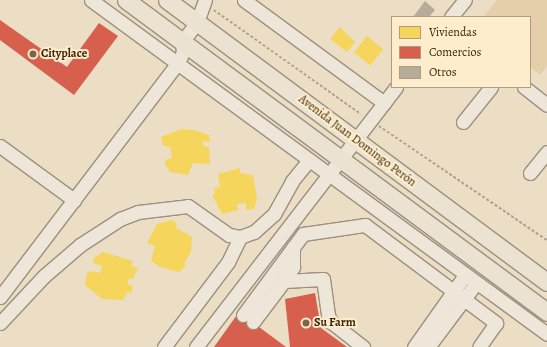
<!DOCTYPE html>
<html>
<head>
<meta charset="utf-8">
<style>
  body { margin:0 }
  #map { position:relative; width:547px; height:347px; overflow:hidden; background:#ecdec4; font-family:Alegreya,serif }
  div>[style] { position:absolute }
  .green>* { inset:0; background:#e4cfaa }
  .homes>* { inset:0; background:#f6d55c; transform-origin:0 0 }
  .shops>* { inset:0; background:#d6604d }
  .building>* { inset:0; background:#b7ab99 }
  .path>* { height:1.5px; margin-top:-0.75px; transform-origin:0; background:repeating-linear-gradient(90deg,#aba396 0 3px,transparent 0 5px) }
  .roads { filter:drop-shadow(1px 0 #9b907e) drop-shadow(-1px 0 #9b907e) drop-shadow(0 1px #9b907e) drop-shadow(0 -1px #9b907e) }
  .minor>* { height:13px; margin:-6.5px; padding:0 6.5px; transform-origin:6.5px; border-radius:6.5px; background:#eee6d9 }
  .major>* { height:17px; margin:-8.5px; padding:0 8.5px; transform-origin:8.5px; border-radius:8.5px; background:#ebe2d2 }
  .dots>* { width:11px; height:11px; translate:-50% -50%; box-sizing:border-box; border:2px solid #feedcd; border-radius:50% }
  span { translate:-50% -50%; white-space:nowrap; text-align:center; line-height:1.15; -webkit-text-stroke:4px #feedcd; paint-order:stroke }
  .poi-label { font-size:12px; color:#3b2408; font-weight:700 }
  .left { translate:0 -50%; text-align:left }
  .street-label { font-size:12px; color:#3b2408 }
  .legend { position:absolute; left:391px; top:16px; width:140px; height:72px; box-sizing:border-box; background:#feedcd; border:1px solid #b09d7e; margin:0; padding:5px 7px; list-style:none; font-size:12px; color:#3b2408 }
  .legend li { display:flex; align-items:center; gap:8px; height:20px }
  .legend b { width:20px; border:1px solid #b09d7e }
</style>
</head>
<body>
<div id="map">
  <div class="green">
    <div style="clip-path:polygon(497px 0,547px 0,547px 66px,540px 75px,530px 67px,530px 17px,483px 17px)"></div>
  </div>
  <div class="homes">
    <div style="clip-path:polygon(340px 27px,355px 42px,347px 52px,330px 39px)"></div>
    <div style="left:367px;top:36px;width:21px;height:21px;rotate:39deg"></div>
    <div style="clip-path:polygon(181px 129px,194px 130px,209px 135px,210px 142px,203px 141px,203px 146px,209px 147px,210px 164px,193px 163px,188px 175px,170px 172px,164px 163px,167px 159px,172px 158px,170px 147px,163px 146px,161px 137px)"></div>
    <div style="clip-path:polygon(240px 168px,240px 173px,253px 175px,257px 198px,255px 206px,254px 209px,246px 210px,246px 203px,237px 204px,238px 210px,222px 214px,212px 195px,215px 194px,214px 188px,220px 187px,218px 174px)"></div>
    <div style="clip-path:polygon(172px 220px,177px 223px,176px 228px,192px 237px,191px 251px,184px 264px,186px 266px,179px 272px,160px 267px,151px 261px,155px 246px,147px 243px,157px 224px)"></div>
    <div style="clip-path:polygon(103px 252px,133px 261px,131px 266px,138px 268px,133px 279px,129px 278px,127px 284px,133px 286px,131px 293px,128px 292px,123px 300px,102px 299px,85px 285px,87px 273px,92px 271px,100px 273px,102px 266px,93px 263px,94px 258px)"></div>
  </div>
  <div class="shops">
    <div style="clip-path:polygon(0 20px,67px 67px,99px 23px,118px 36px,74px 95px,0 40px)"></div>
    <div style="clip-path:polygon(315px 293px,321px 328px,347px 347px,290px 347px,285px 299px)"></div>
    <div style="clip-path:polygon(239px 312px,286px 347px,214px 347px)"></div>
  </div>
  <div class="building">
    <div style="clip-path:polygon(425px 1px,435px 10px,429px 17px,413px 17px)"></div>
  </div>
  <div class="path">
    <div style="left:214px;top:10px;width:180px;rotate:35.3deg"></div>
    <div style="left:379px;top:126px;width:203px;rotate:34.2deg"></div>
  </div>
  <div class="roads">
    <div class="minor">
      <div style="left:91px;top:0;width:565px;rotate:36.22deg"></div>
      <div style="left:244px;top:0;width:174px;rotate:36.3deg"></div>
      <div style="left:451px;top:17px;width:22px;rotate:-51deg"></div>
      <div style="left:524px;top:87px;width:29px;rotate:38deg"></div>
      <div style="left:463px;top:122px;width:45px;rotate:-51.3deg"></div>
      <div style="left:0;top:146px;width:92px;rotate:36.1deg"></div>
      <div style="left:530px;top:173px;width:27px;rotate:-51deg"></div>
      <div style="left:284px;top:281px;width:17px;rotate:-57deg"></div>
      <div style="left:293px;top:267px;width:20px;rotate:-90deg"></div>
      <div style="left:0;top:297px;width:293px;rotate:-52.8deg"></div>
      <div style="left:177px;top:64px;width:13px;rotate:-63deg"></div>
      <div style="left:183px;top:52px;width:10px;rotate:-96deg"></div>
      <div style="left:182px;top:42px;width:25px;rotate:-53deg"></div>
      <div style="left:197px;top:22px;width:23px;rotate:-70deg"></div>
      <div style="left:243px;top:315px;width:101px;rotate:-53.5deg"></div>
      <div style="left:303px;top:234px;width:63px;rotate:-8.3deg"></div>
      <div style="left:365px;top:225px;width:164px;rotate:36.8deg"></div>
      <div style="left:496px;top:323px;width:29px;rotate:125deg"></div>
      <div style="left:253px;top:322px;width:51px;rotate:-52.9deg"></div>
      <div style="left:284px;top:281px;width:39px;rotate:-3deg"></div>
      <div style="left:323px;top:279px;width:36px;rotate:82deg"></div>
      <div style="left:328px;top:315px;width:8px;rotate:67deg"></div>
      <div style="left:331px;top:322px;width:41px;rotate:38deg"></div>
      <div style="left:0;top:323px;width:64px;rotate:-46.9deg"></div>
      <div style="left:44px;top:276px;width:48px;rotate:-40.7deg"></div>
      <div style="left:80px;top:245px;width:48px;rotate:-33deg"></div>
      <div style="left:120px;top:219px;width:19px;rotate:-21deg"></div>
      <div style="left:138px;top:212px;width:50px;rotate:-6.8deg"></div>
      <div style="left:188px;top:206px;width:50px;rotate:35.3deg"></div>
      <div style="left:229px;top:235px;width:11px;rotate:10deg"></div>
      <div style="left:240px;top:237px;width:15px;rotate:-20deg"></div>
      <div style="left:254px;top:232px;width:27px;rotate:-42deg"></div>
      <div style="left:274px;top:214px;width:38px;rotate:-61deg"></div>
      <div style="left:292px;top:181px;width:26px;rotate:-51deg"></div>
      <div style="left:164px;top:347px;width:106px;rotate:-53deg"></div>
      <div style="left:228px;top:262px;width:28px;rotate:-64deg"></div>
      <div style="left:196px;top:347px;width:328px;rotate:-52.4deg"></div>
      <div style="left:414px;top:347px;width:88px;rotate:-54.7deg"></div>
      <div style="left:428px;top:347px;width:80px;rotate:-53.1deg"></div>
    </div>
    <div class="major">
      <div style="left:126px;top:0;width:524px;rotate:36.54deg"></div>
      <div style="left:167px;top:0;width:473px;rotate:36.6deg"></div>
    </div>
  </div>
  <div class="dots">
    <div style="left:33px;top:54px;background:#79654a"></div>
    <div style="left:306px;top:323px;background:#79654a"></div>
  </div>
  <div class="poi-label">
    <span class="left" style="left:41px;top:54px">Cityplace</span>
    <span class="left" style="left:314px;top:323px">Su Farm</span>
  </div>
  <div class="street-label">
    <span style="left:357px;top:141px;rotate:37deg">Avenida Juan Domingo Perón</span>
  </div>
  <ul class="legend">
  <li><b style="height:11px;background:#f6d55c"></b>Viviendas</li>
  <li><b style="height:11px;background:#d6604d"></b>Comercios</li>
  <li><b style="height:11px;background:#b7ab99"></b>Otros</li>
  </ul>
</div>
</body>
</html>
